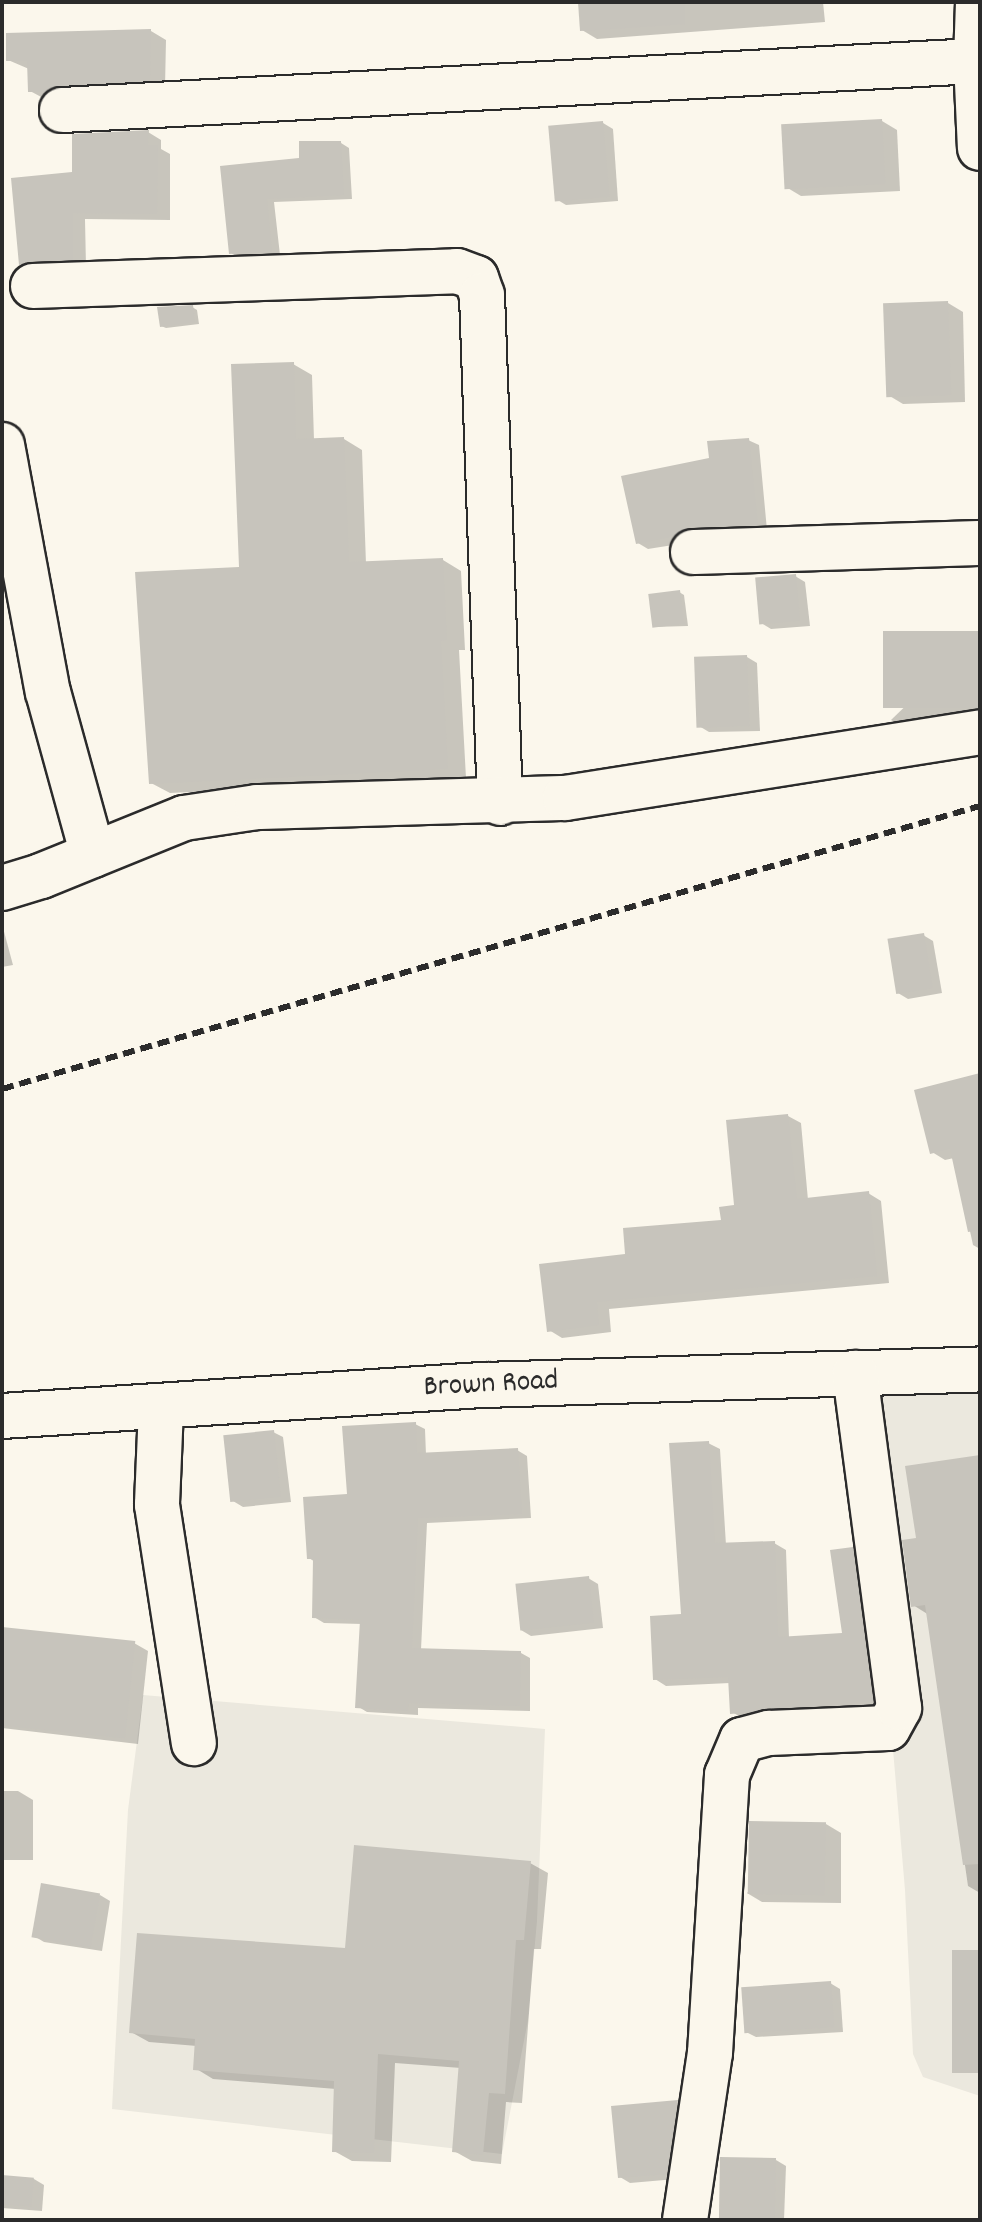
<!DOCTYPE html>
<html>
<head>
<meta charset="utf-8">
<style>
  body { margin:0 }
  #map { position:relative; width:982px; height:2222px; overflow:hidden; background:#fbf7ec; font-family:Dekko,sans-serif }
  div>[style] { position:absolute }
  .built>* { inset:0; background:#ebe8de }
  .shadow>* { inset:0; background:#0003 }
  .building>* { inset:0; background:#c7c4bc; transform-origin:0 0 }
  .roads { filter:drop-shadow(2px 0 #2b2b2b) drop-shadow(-2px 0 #2b2b2b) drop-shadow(0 2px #2b2b2b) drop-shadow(0 -2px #2b2b2b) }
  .minor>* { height:44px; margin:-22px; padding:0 22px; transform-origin:22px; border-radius:22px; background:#fbf7ec }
  .rail>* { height:6px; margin-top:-3px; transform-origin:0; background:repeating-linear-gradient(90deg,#2b2b2b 0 12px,transparent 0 18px) }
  span { translate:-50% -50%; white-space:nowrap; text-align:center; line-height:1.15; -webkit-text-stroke:6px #fbf7ec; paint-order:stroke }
  .street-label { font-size:30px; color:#2b2b2b }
  .frame { position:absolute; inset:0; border:4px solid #2b2b2b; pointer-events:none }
</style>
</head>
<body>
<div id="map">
  <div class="built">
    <div style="clip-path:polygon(860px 1363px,980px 1369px,980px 2096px,923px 2077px,913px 2054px,905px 1890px)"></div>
    <div style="clip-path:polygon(143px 1695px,545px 1729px,537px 1921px,528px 2020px,502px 2154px,112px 2109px,128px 1810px)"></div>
  </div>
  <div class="shadow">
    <div style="clip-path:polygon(580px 2px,823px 2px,825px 22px,597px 39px,582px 30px)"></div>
    <div style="clip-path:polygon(151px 31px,166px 40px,165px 88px,45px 99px,30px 91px,29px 69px,8px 60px)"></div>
    <div style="clip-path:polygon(882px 121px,897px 130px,900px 191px,801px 196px,786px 187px)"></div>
    <div style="clip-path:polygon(603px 123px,613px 129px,618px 201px,566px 205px,556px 199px)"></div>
    <div style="clip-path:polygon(148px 132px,161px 140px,161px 149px,170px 154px,170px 220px,85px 219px,86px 266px,34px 272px,21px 264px,74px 174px)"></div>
    <div style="clip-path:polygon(341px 143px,349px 148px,352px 199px,274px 202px,280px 255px,239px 258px,231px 253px,222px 168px,302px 160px)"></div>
    <div style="clip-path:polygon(948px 303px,963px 312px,965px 402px,903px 404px,888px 395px)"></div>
    <div style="clip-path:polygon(192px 307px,197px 310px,199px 324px,166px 328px,161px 326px)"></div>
    <div style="clip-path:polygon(293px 364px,312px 375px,314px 440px,344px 439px,362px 450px,366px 564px,443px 560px,461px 571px,465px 650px,459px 650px,466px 778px,170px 793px,151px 783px,241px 569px)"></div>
    <div style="clip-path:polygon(748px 440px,759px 445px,767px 530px,648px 549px,638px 543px,711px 459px)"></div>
    <div style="clip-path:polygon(795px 576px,805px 582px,810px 626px,771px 629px,761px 623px)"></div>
    <div style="clip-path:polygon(679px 592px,684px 595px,688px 626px,654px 627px)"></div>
    <div style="clip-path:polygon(980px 634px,980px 719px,906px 729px,891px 720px)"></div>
    <div style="clip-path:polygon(747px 657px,757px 663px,760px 731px,709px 732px,699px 726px)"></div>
    <div style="clip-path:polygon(2px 924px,13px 965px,2px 967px)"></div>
    <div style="clip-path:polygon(923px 935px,933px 941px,942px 993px,908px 999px,898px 993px)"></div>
    <div style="clip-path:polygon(980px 1075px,980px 1249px,973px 1245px,954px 1158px,945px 1160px,932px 1152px)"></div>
    <div style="clip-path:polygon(788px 1116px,801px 1123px,808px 1200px,868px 1193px,881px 1201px,889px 1283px,609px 1309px,611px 1332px,562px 1338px,549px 1330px,627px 1256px,723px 1222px,736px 1207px)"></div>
    <div style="clip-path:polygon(415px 1424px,425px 1429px,426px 1455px,517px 1450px,527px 1456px,531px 1518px,427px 1523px,421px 1650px,521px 1653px,530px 1658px,530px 1711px,418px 1708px,418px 1715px,367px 1712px,357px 1706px,362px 1624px,324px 1623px,314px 1617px,315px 1562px,309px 1558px,350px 1496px)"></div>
    <div style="clip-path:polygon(273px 1432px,283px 1437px,291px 1502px,243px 1507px,233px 1501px)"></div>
    <div style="clip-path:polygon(708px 1443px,720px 1449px,726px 1545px,774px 1543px,786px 1550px,789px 1638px,845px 1635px,852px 1549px,864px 1556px,884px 1707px,744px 1719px,732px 1712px,730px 1683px,666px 1686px,655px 1679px,683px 1616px)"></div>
    <div style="clip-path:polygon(980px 1457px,980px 1893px,968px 1886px,929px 1615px,913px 1605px,918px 1539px)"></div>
    <div style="clip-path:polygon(588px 1578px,598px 1584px,603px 1628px,531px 1636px,521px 1630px)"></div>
    <div style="clip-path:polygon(2px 1629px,134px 1643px,148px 1651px,138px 1744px,2px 1728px)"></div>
    <div style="clip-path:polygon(2px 1791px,18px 1791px,33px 1800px,33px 1860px,2px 1860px)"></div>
    <div style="clip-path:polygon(826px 1824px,841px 1833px,841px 1903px,762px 1902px,747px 1893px)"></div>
    <div style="clip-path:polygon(530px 1863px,548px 1873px,541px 1949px,534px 1949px,522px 2103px,506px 2102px,501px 2164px,472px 2161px,454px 2151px,461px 2068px,395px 2063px,391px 2162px,352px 2161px,334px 2151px,336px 2089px,213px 2079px,195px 2068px,197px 2046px,149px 2042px,131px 2032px,342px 1952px)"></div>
    <div style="clip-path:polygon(100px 1895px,110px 1901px,102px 1951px,44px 1942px,34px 1936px)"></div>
    <div style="clip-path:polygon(830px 1983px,840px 1989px,843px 2032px,756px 2037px,746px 2032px)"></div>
    <div style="clip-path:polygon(677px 2102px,687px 2108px,676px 2179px,630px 2183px,620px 2177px)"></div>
    <div style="clip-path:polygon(776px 2160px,786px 2166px,784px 2220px,722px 2220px)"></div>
    <div style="clip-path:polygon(2px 2177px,34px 2179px,44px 2185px,42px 2211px,2px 2208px)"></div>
  </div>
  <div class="building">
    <div style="clip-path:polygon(578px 2px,685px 2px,685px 24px,580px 31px)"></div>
    <div style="clip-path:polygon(151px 29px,150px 80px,61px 85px,46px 92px,28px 92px,27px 61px,6px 61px,6px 33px)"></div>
    <div style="left:882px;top:119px;width:65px;height:101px;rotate:87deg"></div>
    <div style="left:603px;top:121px;width:76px;height:55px;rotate:85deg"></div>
    <div style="clip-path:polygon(149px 130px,148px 145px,158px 145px,157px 214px,73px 213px,73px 260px,32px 261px,19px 265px,11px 178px,72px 172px,72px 134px)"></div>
    <div style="clip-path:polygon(299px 141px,341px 141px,344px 195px,267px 199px,272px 251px,229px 254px,220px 166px,299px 158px)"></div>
    <div style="left:948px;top:301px;width:94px;height:65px;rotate:88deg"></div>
    <div style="clip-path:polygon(193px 305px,195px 322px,160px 327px,157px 307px)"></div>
    <div style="clip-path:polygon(294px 362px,296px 439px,344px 437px,349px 562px,443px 558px,447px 640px,441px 641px,448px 769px,149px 784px,135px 572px,239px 567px,231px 364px)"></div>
    <div style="clip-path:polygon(749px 438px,758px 525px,691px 527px,675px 536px,636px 544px,621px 476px,709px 458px,707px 441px)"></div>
    <div style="left:796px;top:574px;width:47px;height:41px;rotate:85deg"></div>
    <div style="left:680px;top:590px;width:34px;height:32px;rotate:83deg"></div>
    <div style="left:980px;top:631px;width:77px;height:97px;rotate:90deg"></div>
    <div style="left:747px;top:655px;width:71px;height:53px;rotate:88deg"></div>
    <div style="left:924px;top:933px;width:56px;height:37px;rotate:81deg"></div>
    <div style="clip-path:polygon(980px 1073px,980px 1230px,968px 1232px,950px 1149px,930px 1154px,914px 1090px)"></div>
    <div style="clip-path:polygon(788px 1114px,797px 1199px,869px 1191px,877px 1276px,597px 1302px,599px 1325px,547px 1332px,539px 1264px,625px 1254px,623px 1228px,721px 1220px,719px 1207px,734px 1205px,726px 1120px)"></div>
    <div style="clip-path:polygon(416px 1422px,417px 1453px,518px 1448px,522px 1514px,418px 1518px,412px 1648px,521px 1651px,520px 1706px,409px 1703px,408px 1711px,355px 1708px,360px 1620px,312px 1618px,313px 1559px,307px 1559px,303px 1497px,347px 1494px,342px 1426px)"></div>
    <div style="left:274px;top:1430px;width:67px;height:51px;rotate:84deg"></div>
    <div style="clip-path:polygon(709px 1441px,715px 1543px,775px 1541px,778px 1637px,842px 1633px,830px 1550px,853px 1547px,873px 1701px,730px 1714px,728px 1677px,653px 1680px,650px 1616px,681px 1614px,669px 1443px)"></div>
    <div style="clip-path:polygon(980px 1455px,980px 1864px,963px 1865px,925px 1605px,911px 1607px,902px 1540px,916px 1538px,905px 1466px)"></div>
    <div style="left:589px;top:1576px;width:47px;height:74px;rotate:84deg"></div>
    <div style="left:2px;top:1627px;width:134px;height:98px;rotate:6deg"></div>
    <div style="left:749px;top:1821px;width:77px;height:73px;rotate:1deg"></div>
    <div style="clip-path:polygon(354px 1845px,531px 1861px,524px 1940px,516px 1940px,505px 2094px,489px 2093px,483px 2155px,452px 2152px,459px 2061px,378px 2054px,374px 2153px,332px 2152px,334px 2081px,193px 2070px,195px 2039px,129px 2033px,137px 1933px,345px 1948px)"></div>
    <div style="left:41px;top:1883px;width:60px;height:55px;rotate:10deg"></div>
    <div style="left:980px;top:1950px;width:123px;height:28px;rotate:90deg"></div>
    <div style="left:831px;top:1981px;width:46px;height:90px;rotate:86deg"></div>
    <div style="clip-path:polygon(678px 2100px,667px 2174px,618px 2178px,611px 2106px)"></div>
    <div style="left:720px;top:2157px;width:56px;height:63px;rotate:1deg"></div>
    <div style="left:2px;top:2175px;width:32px;height:29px;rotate:5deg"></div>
  </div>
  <div class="roads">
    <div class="minor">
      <div style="left:978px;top:2px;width:59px;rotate:91.9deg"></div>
      <div style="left:976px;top:61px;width:87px;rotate:87.4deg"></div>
      <div style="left:62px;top:110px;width:915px;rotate:-3.07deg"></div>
      <div style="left:33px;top:286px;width:424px;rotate:-2deg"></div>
      <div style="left:457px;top:271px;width:20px;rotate:20deg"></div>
      <div style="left:476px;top:278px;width:18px;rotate:71deg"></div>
      <div style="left:482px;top:295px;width:508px;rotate:87.97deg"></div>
      <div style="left:2px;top:445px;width:251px;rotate:79.5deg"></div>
      <div style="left:48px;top:692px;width:169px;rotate:74.6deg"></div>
      <div style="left:693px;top:552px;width:287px;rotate:-1.8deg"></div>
      <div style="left:2px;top:888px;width:41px;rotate:-17.1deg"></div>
      <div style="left:41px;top:876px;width:154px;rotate:-22.1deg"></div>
      <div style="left:184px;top:818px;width:74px;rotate:-8.6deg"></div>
      <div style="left:257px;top:807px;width:308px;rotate:-1.7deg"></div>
      <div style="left:565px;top:798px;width:420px;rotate:-9deg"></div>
      <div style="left:161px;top:1408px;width:97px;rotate:92.4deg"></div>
      <div style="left:157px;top:1505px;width:241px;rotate:81.2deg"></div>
      <div style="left:2px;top:1416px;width:483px;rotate:-3.7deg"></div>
      <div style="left:484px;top:1385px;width:496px;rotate:-1.8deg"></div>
      <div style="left:685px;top:2220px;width:169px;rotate:-81.5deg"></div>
      <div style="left:710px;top:2053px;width:279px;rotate:-86.5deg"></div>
      <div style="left:727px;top:1775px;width:38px;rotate:-67deg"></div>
      <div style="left:742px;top:1740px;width:28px;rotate:-15deg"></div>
      <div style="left:769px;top:1733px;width:119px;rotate:-2.4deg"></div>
      <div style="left:888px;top:1728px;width:23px;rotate:-61deg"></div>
      <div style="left:899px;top:1708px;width:338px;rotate:-97.5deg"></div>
    </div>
  </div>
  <div class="rail">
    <div style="left:2px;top:1089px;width:1018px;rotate:-16.14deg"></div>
  </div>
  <div class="street-label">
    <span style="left:491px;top:1386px;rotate:-3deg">Brown Road</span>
  </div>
  <div class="frame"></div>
</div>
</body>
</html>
